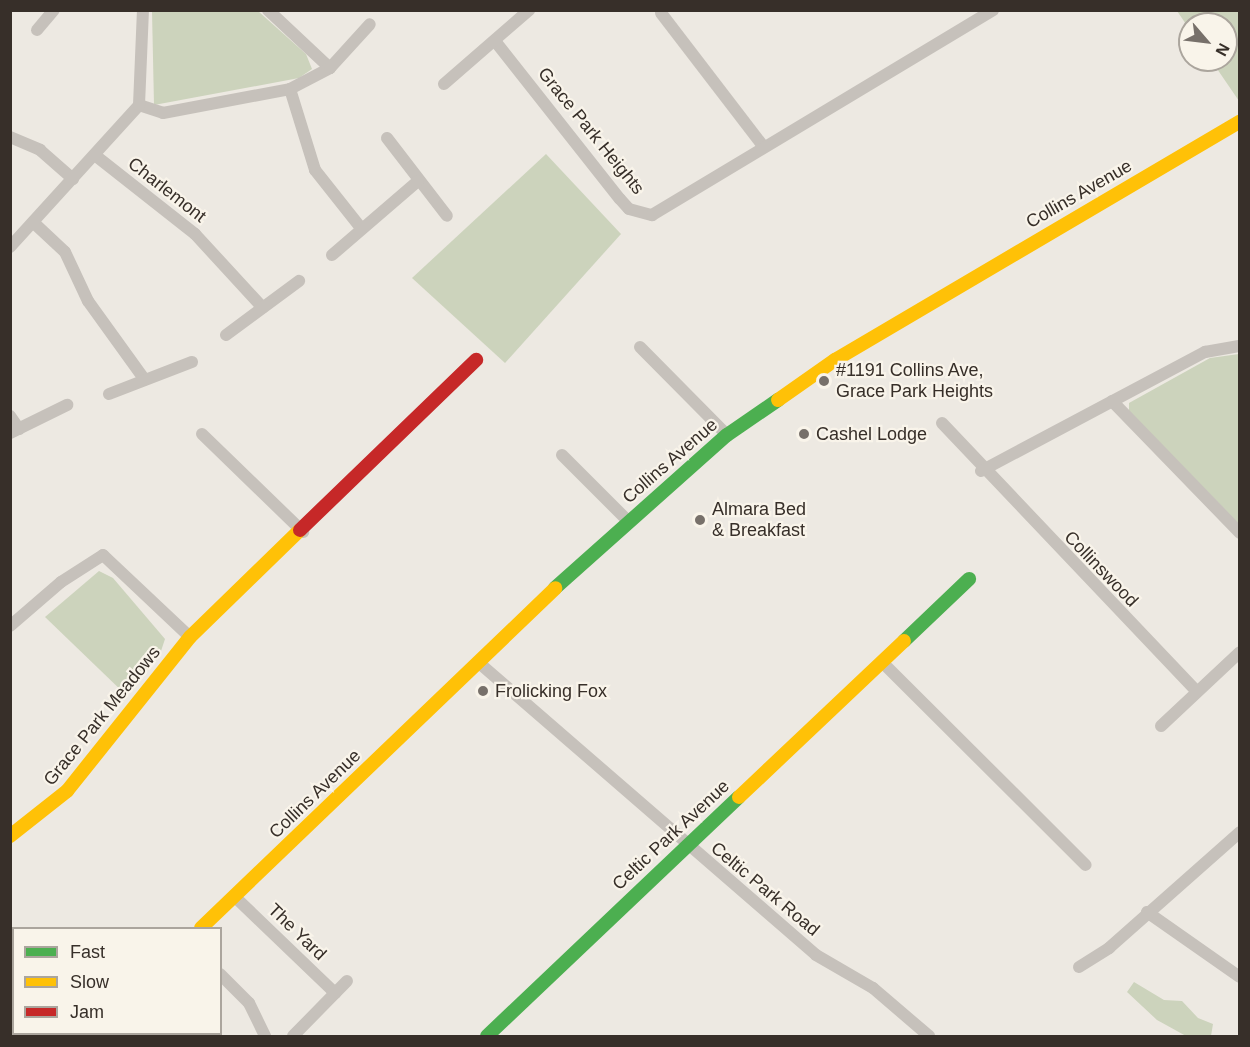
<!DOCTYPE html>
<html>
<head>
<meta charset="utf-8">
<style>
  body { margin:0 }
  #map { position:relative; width:1250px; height:1047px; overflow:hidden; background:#ede9e2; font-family:Helvetica,sans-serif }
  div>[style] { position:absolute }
  .green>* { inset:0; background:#ccd3bc }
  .street>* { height:12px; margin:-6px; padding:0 6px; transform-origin:6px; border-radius:6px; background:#c6c1bb }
  .fast>* { height:14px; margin:-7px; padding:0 7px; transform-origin:7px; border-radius:7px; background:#4caf50 }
  .slow>* { height:14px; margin:-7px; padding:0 7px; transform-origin:7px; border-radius:7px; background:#ffc107 }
  .jam>* { height:14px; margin:-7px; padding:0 7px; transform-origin:7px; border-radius:7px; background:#c62828 }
  .dots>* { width:16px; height:16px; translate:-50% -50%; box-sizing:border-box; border:3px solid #f9f4ea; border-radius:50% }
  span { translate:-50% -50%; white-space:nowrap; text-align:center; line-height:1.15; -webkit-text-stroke:4.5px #f9f4ea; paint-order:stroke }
  .street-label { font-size:18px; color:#372f29 }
  .poi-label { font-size:18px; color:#372f29 }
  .left { translate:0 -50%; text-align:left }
  .frame { position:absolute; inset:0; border:12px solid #372f29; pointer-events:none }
  .legend { position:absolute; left:12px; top:927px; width:210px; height:108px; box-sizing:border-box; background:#f9f4ea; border:2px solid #aba59d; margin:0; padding:8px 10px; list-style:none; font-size:18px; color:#372f29 }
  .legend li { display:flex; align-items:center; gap:12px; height:30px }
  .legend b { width:30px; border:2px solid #aba59d }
  .north { position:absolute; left:1178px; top:12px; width:60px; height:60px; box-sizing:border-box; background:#f9f4ea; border:2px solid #aba59d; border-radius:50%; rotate:118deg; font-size:16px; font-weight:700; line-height:24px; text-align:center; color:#372f29 }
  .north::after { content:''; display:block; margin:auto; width:21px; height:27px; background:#77706a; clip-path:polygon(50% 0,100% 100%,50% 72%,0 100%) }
</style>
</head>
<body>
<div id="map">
  <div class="green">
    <div style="clip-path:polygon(152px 11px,258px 11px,306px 54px,312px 69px,299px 78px,154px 105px)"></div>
    <div style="clip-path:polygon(1177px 11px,1239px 11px,1239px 101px,1211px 60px,1226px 60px,1226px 24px,1190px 24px,1190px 30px)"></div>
    <div style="clip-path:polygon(546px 154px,621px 234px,505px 363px,412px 278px)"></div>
    <div style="clip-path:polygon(1239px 354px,1239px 524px,1129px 411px,1129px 403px,1210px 358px)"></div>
    <div style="clip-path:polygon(99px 571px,113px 578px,165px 639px,161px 651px,126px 695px,45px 617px)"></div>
    <div style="clip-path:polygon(1134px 982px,1164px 1000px,1182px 1001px,1198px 1018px,1213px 1024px,1211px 1036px,1186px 1036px,1157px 1020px,1127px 992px)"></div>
  </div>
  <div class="street">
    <div style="left:268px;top:10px;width:85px;rotate:43.1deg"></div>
    <div style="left:661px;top:13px;width:169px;rotate:52.5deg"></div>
    <div style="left:37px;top:30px;width:26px;rotate:-50deg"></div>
    <div style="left:495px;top:41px;width:201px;rotate:51.7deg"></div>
    <div style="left:620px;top:199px;width:13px;rotate:48deg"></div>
    <div style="left:629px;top:209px;width:24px;rotate:15deg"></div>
    <div style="left:652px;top:215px;width:398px;rotate:-31deg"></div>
    <div style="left:444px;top:84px;width:113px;rotate:-41deg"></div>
    <div style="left:290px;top:89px;width:85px;rotate:72.8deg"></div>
    <div style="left:315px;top:170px;width:74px;rotate:51.6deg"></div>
    <div style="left:139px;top:105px;width:25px;rotate:18deg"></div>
    <div style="left:163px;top:113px;width:129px;rotate:-10.7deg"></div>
    <div style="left:290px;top:89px;width:45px;rotate:-27.7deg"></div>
    <div style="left:330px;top:68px;width:59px;rotate:-47.7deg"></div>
    <div style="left:10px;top:137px;width:33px;rotate:23deg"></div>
    <div style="left:40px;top:150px;width:44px;rotate:41.3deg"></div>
    <div style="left:387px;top:138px;width:98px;rotate:52.4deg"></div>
    <div style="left:96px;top:156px;width:126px;rotate:38.2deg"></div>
    <div style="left:195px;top:234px;width:100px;rotate:47.4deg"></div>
    <div style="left:34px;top:223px;width:42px;rotate:43.1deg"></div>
    <div style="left:65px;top:252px;width:54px;rotate:64.9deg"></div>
    <div style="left:88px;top:301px;width:97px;rotate:54.2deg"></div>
    <div style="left:10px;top:247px;width:192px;rotate:-47.7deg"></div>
    <div style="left:139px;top:105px;width:95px;rotate:-87.6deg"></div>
    <div style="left:332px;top:255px;width:113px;rotate:-40.7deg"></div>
    <div style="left:226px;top:335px;width:91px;rotate:-36.5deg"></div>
    <div style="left:640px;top:347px;width:124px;rotate:45.3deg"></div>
    <div style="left:109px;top:394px;width:89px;rotate:-21.1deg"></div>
    <div style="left:1112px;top:401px;width:184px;rotate:45.9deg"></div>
    <div style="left:10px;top:416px;width:16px;rotate:55deg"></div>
    <div style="left:942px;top:423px;width:369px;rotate:46.5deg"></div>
    <div style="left:10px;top:433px;width:64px;rotate:-26.2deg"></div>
    <div style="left:202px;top:434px;width:141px;rotate:44.1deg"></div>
    <div style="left:562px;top:455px;width:93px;rotate:45deg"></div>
    <div style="left:981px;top:471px;width:254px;rotate:-28deg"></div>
    <div style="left:1205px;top:352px;width:36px;rotate:-10deg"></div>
    <div style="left:10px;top:626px;width:67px;rotate:-40.8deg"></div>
    <div style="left:61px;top:582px;width:50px;rotate:-32.7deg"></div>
    <div style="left:103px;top:555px;width:120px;rotate:43.3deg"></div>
    <div style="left:478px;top:662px;width:447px;rotate:40.9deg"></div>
    <div style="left:816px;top:955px;width:66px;rotate:30.1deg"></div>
    <div style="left:873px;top:988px;width:74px;rotate:40.6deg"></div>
    <div style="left:883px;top:663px;width:286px;rotate:44.9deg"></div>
    <div style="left:1161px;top:726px;width:108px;rotate:-43.1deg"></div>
    <div style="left:235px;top:897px;width:139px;rotate:43.8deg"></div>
    <div style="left:1147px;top:912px;width:113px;rotate:35deg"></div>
    <div style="left:1079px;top:967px;width:36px;rotate:-32deg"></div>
    <div style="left:1109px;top:948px;width:175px;rotate:-41.5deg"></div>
    <div style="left:220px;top:974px;width:41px;rotate:45deg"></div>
    <div style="left:249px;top:1003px;width:37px;rotate:64deg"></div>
    <div style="left:293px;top:1036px;width:77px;rotate:-45.5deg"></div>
  </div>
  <div class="fast">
    <div style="left:555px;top:588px;width:230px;rotate:-41.7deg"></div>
    <div style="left:727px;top:435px;width:62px;rotate:-34.5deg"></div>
    <div style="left:904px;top:641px;width:90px;rotate:-43.6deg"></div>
    <div style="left:487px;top:1036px;width:347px;rotate:-43.5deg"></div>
  </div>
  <div class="slow">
    <div style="left:778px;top:400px;width:70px;rotate:-35.1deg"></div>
    <div style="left:835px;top:360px;width:470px;rotate:-30.5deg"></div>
    <div style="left:739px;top:797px;width:227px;rotate:-43.4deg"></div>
    <div style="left:10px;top:836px;width:73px;rotate:-38.3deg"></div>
    <div style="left:67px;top:791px;width:197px;rotate:-51.4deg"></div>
    <div style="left:190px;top:637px;width:153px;rotate:-44.2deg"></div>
    <div style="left:201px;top:928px;width:491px;rotate:-43.8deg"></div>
  </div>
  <div class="jam">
    <div style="left:300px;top:530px;width:245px;rotate:-44deg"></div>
    <div style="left:87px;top:1036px;width:4px;rotate:-34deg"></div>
  </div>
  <div class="dots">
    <div style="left:824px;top:381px;background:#77706a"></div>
    <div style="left:804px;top:434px;background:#77706a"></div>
    <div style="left:700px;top:520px;background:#77706a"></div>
    <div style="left:483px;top:691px;background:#77706a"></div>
  </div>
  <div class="street-label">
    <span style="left:591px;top:131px;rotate:51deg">Grace Park Heights</span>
    <span style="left:167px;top:190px;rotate:38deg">Charlemont</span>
    <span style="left:1079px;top:194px;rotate:-30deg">Collins Avenue</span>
    <span style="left:670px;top:461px;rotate:-41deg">Collins Avenue</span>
    <span style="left:1101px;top:569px;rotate:46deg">Collinswood</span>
    <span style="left:102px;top:716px;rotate:-51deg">Grace Park Meadows</span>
    <span style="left:315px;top:794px;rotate:-44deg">Collins Avenue</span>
    <span style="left:671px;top:835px;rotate:-43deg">Celtic Park Avenue</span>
    <span style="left:765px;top:889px;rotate:40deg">Celtic Park Road</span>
    <span style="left:297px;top:932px;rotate:44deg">The Yard</span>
  </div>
  <div class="poi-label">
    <span class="left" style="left:836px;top:381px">#1191 Collins Ave,<br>Grace Park Heights</span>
    <span class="left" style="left:816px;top:434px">Cashel Lodge</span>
    <span class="left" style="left:712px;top:520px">Almara Bed<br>&amp; Breakfast</span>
    <span class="left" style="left:495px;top:691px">Frolicking Fox</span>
  </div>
  <div class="frame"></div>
  <ul class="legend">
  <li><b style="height:8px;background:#4caf50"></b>Fast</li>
  <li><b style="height:8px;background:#ffc107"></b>Slow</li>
  <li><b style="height:8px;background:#c62828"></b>Jam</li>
  </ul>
  <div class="north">N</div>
</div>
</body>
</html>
